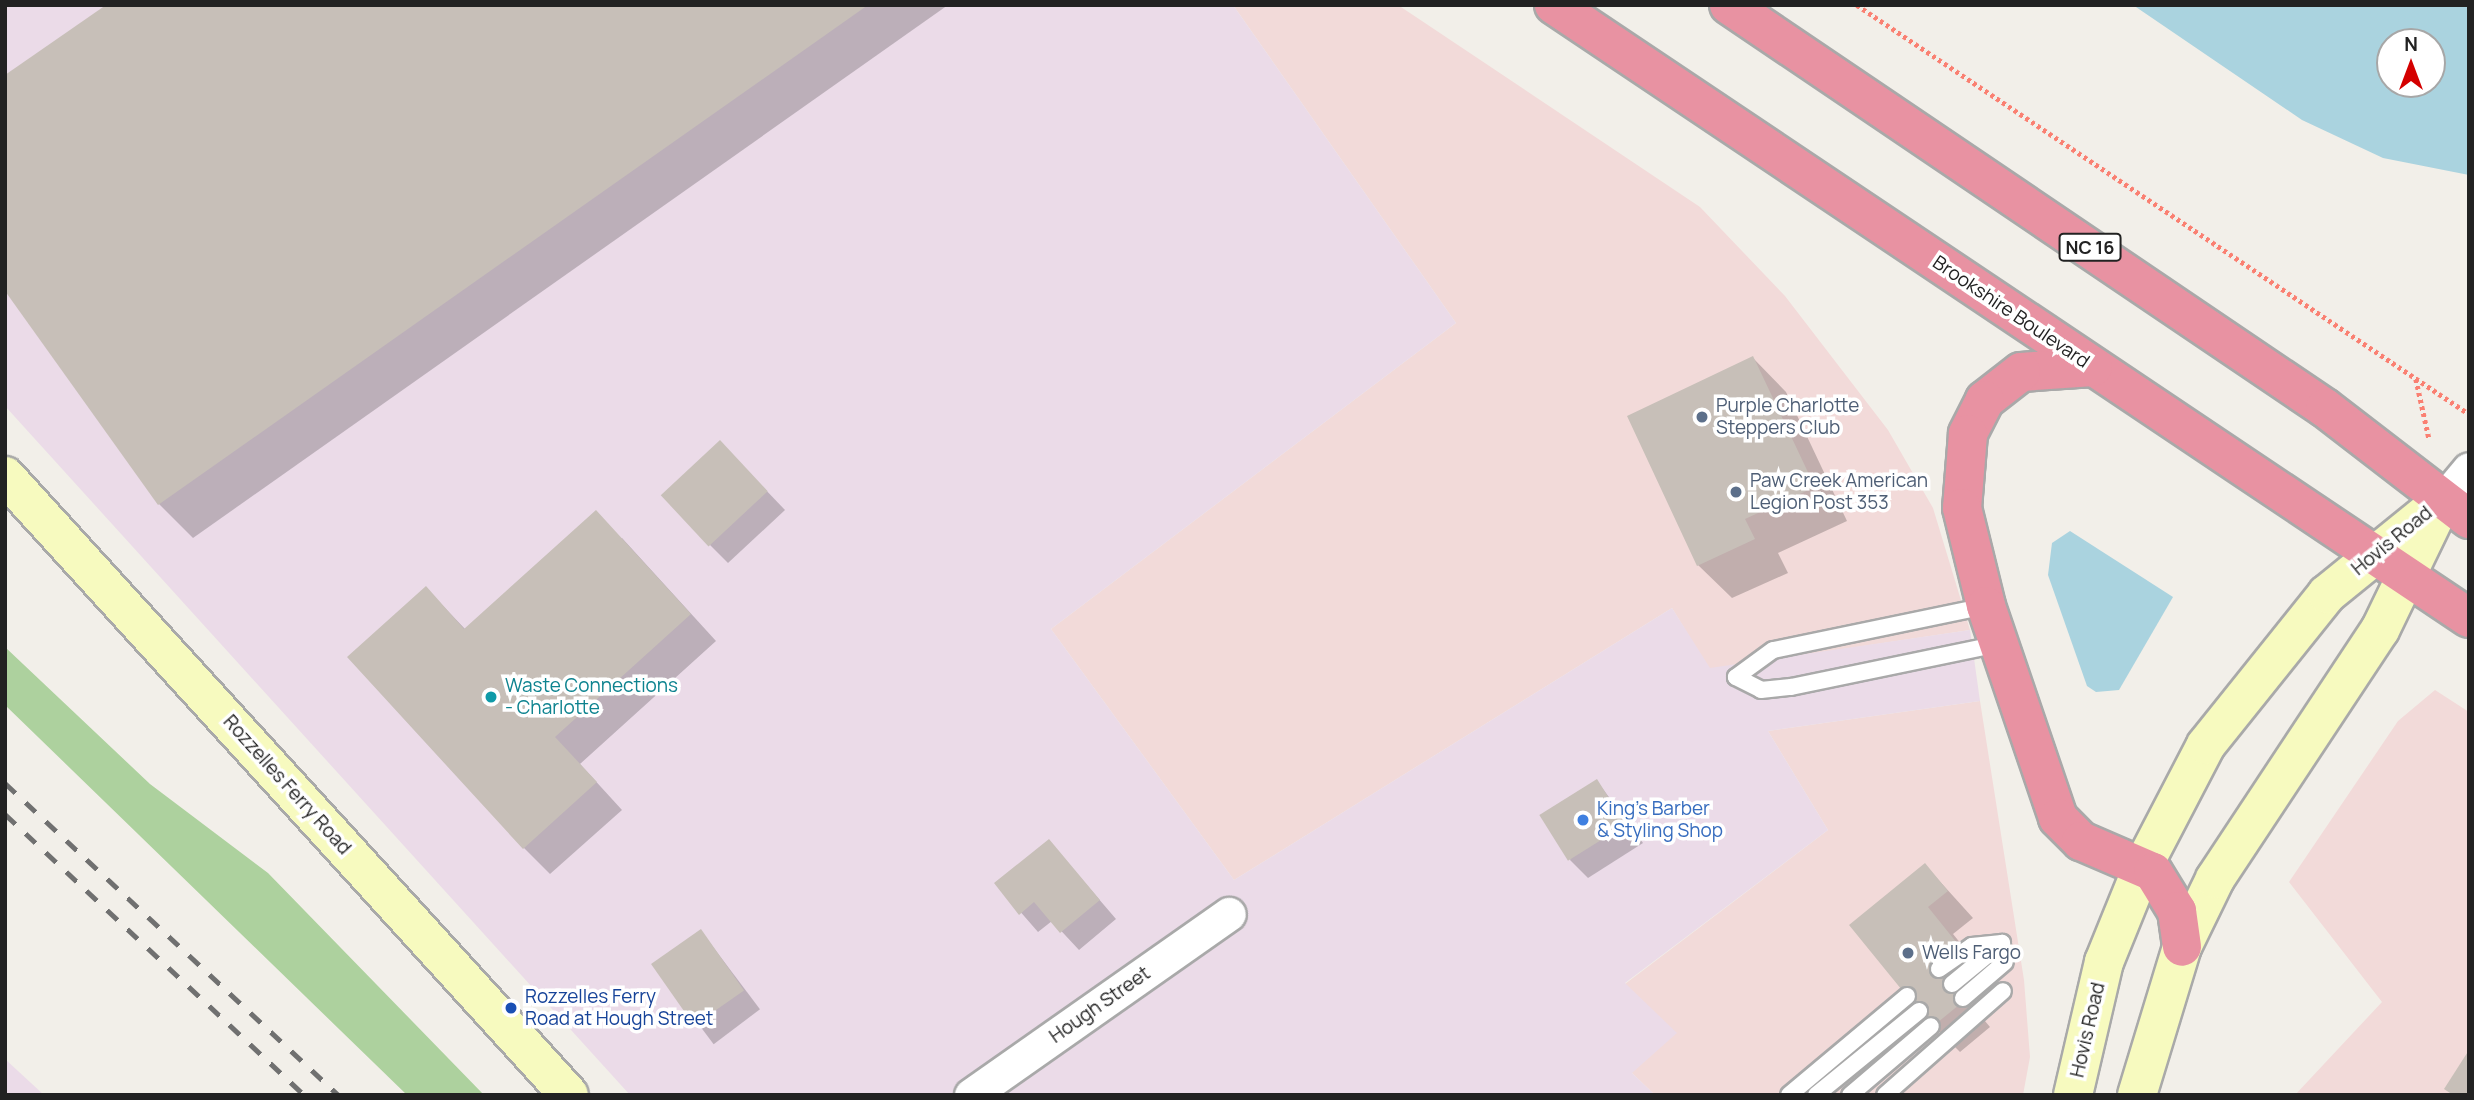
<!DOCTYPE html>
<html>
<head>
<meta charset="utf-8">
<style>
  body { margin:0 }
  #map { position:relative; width:2474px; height:1100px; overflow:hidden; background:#f2efe9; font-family:Manrope,sans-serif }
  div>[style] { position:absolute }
  .commercial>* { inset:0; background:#f2dad9 }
  .industrial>* { inset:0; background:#ebdbe8 }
  .forest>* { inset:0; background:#add19e }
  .water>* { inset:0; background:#aad3df }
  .shadow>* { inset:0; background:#0003; transform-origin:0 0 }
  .building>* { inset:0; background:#c7bfb8; transform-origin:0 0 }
  .path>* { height:4.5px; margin-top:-2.25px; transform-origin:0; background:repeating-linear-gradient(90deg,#fa8072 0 3.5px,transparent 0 7px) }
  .roads { filter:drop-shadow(2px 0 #a9a9a9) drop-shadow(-2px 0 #a9a9a9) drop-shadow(0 2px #a9a9a9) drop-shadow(0 -2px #a9a9a9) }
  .lane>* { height:16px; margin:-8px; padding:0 8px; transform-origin:8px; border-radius:8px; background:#fff }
  .street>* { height:33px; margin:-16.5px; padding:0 16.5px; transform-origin:16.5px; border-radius:16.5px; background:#fff }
  .secondary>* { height:38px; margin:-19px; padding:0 19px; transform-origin:19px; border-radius:19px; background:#f7fabf }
  .highway>* { height:38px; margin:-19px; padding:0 19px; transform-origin:19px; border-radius:19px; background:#e892a2 }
  .rail>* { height:5px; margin-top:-2.5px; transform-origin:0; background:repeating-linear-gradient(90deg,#707070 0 14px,transparent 0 28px) }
  .dots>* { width:19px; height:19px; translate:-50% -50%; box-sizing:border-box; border:4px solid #fff; border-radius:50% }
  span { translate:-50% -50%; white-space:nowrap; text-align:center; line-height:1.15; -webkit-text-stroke:7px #fff; paint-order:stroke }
  .shield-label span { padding:2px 5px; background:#fff; border:2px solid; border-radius:5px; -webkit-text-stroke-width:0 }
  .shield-label { font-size:18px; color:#222; font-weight:700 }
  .street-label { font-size:19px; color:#222 }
  .service-label { font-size:19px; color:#4e5e75 }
  .left { translate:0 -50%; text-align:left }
  .culture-label { font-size:19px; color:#0d838f }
  .shop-label { font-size:19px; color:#366cbe }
  .transit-label { font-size:19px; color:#164399 }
  .frame { position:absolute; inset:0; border:7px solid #222; pointer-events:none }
  .north { position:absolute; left:2376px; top:28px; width:70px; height:70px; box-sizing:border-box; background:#fff; border:2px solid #a7a7a7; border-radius:50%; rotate:0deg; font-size:19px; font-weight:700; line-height:28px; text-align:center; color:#222 }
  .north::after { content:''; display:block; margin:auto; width:24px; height:32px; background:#d40000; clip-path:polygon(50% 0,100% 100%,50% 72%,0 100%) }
</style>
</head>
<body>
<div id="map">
  <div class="commercial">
    <div style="clip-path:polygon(1233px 5px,1398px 5px,1700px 207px,1785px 296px,1888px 430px,1933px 508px,1970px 630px,1709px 669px,1672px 608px,1234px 880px,1051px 629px,1456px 323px)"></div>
    <div style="clip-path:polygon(2435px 690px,2469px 712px,2469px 1095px,2295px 1095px,2382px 1002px,2289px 882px,2398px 721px)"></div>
    <div style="clip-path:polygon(1980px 701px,2024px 980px,2030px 1057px,2023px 1095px,1655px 1095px,1632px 1073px,1625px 984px,1828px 830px,1768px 731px)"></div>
  </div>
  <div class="industrial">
    <div style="clip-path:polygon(5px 5px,1233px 5px,1456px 323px,1051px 629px,1234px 880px,1672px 608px,1710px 668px,1970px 630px,1980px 701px,1768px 731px,1828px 830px,1625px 983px,1677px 1033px,1632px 1073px,1655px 1095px,630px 1095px,5px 406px)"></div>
    <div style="clip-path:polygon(5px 1059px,44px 1095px,5px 1095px)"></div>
  </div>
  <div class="forest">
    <div style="clip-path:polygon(5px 647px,150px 784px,268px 873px,484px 1095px,407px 1095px,5px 705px)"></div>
  </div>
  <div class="water">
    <div style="clip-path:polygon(evenodd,2133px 5px,2469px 5px,2469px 175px,2383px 158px,2302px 120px,2133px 5px,2390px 42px,2432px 42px,2432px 84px,2390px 84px,2390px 42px)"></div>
    <div style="clip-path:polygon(2070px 531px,2173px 597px,2119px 690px,2096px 692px,2087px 686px,2048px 575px,2052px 543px)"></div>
  </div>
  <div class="shadow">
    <div style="clip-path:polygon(109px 5px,948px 5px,193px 538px,159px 504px)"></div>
    <div style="clip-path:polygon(1753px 358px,1786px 392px,1847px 521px,1778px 553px,1788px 573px,1732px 598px,1698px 565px)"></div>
    <div style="clip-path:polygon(737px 460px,785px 510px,728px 563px,710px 545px)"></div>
    <div style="clip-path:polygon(622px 538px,716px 641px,580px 764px,622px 810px,550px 874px,524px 848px,426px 588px,466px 630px)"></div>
    <div style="clip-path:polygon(1597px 781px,1643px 843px,1588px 878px,1570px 860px)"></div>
    <div style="clip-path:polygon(1049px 841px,1116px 919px,1079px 950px,1052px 921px,1038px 932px,996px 884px)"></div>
    <div style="clip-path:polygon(1925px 865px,1973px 918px,1953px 934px,1982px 970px,1958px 989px,1990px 1027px,1960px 1052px,1934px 1026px)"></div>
    <div style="left:701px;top:931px;width:98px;height:58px;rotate:53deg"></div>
  </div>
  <div class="building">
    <div style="clip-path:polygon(106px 5px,868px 5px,158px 505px,5px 291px,5px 75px)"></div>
    <div style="clip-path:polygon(1753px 356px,1815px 487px,1745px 519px,1755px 539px,1697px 566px,1627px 416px)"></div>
    <div style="left:720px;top:440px;width:70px;height:81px;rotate:47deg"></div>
    <div style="clip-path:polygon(596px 510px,691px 614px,555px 737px,597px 782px,523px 849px,347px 657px,426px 586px,464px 629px)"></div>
    <div style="left:1597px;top:779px;width:54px;height:68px;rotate:58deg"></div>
    <div style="clip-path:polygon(1049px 839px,1100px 900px,1060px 933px,1034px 902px,1019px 915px,994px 883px)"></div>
    <div style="clip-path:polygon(1925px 863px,1948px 891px,1928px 907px,1957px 943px,1934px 962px,1965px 1000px,1932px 1027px,1849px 925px)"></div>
    <div style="left:701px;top:929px;width:75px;height:61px;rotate:55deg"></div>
    <div style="clip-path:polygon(2469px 1050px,2469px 1095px,2453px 1095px,2444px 1089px)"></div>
  </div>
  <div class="path">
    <div style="left:1857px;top:5px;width:736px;rotate:33.75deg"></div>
    <div style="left:2416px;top:379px;width:60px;rotate:77.6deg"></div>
  </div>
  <div class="roads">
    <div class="lane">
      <div style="left:1986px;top:606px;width:217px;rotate:168.3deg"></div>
      <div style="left:1773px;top:650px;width:46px;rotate:143.9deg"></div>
      <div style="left:1736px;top:677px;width:28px;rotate:27deg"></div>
      <div style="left:1761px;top:690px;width:30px;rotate:-6deg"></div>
      <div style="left:1791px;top:687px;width:211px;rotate:-11.7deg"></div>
      <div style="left:1939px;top:969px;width:40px;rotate:-34.9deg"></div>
      <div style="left:1972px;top:946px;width:30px;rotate:-6deg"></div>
      <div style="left:1952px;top:984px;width:65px;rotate:-39.4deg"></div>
      <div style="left:1963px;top:998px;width:55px;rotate:-40.6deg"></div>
      <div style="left:1789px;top:1095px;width:154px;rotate:-40deg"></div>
      <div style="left:1816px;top:1095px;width:133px;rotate:-39.2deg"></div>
      <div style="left:1850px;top:1095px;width:106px;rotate:-40.4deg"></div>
      <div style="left:1885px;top:1095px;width:157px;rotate:-41.4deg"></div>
    </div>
    <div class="street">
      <div style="left:2443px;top:500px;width:40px;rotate:-50deg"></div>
      <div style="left:971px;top:1095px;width:315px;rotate:-35.1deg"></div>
    </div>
    <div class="secondary">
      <div style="left:5px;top:476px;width:837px;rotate:47.66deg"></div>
      <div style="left:2073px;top:1095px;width:137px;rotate:-76.9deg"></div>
      <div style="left:2104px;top:962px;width:104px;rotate:-67.9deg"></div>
      <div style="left:2143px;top:866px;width:136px;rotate:-62.5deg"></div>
      <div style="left:2206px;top:745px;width:193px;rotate:-51.3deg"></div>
      <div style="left:2327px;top:594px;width:149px;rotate:-39deg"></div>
      <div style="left:2137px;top:1095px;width:155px;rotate:-73.1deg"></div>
      <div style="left:2182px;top:947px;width:76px;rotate:-64.1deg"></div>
      <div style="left:2215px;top:879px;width:299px;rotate:-56.5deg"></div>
      <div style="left:2380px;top:630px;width:138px;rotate:-64.2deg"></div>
    </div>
    <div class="highway">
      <div style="left:1554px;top:5px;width:1101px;rotate:33.82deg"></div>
      <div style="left:1729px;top:5px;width:719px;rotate:34.07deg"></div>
      <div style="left:2325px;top:408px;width:182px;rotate:37.6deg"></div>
      <div style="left:2093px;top:367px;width:72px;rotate:176deg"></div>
      <div style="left:2021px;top:372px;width:46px;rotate:142.1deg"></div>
      <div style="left:1985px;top:400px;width:38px;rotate:117deg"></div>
      <div style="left:1968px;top:434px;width:74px;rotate:94.6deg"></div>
      <div style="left:1962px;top:508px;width:101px;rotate:76.2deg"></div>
      <div style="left:1986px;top:606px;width:224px;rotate:71.2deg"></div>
      <div style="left:2058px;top:818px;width:33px;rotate:45deg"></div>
      <div style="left:2081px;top:841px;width:78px;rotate:23.3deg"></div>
      <div style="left:2153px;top:872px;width:46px;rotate:58.4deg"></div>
      <div style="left:2177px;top:911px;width:36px;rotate:82deg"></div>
    </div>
  </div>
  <div class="rail">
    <div style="left:5px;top:783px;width:456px;rotate:43.1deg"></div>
    <div style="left:5px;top:814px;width:410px;rotate:43.2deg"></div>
  </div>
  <div class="dots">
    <div style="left:1702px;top:417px;background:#5c6f8a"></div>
    <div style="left:1736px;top:492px;background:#5c6f8a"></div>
    <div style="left:491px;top:697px;background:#0f9aa8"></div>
    <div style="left:1583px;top:820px;background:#3f7fe0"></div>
    <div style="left:1908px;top:953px;background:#5c6f8a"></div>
    <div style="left:511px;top:1008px;background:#1a4fb4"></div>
  </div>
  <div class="shield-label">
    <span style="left:2090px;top:247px">NC 16</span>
  </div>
  <div class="street-label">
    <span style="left:2011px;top:312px;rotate:34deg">Brookshire Boulevard</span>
    <span style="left:2392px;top:541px;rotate:-39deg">Hovis Road</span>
    <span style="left:287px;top:785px;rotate:48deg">Rozzelles Ferry Road</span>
    <span style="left:1100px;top:1005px;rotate:-35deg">Hough Street</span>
    <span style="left:2088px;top:1030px;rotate:-77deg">Hovis Road</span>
  </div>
  <div class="service-label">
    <span class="left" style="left:1716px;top:417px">Purple Charlotte<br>Steppers Club</span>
    <span class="left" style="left:1750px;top:492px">Paw Creek American<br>Legion Post 353</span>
    <span class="left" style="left:1922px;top:953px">Wells Fargo</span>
  </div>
  <div class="culture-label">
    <span class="left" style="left:505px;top:697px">Waste Connections<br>- Charlotte</span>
  </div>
  <div class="shop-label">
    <span class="left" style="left:1597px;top:820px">King's Barber<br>&amp; Styling Shop</span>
  </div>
  <div class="transit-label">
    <span class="left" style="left:525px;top:1008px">Rozzelles Ferry<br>Road at Hough Street</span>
  </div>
  <div class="frame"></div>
  <div class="north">N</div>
</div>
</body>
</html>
